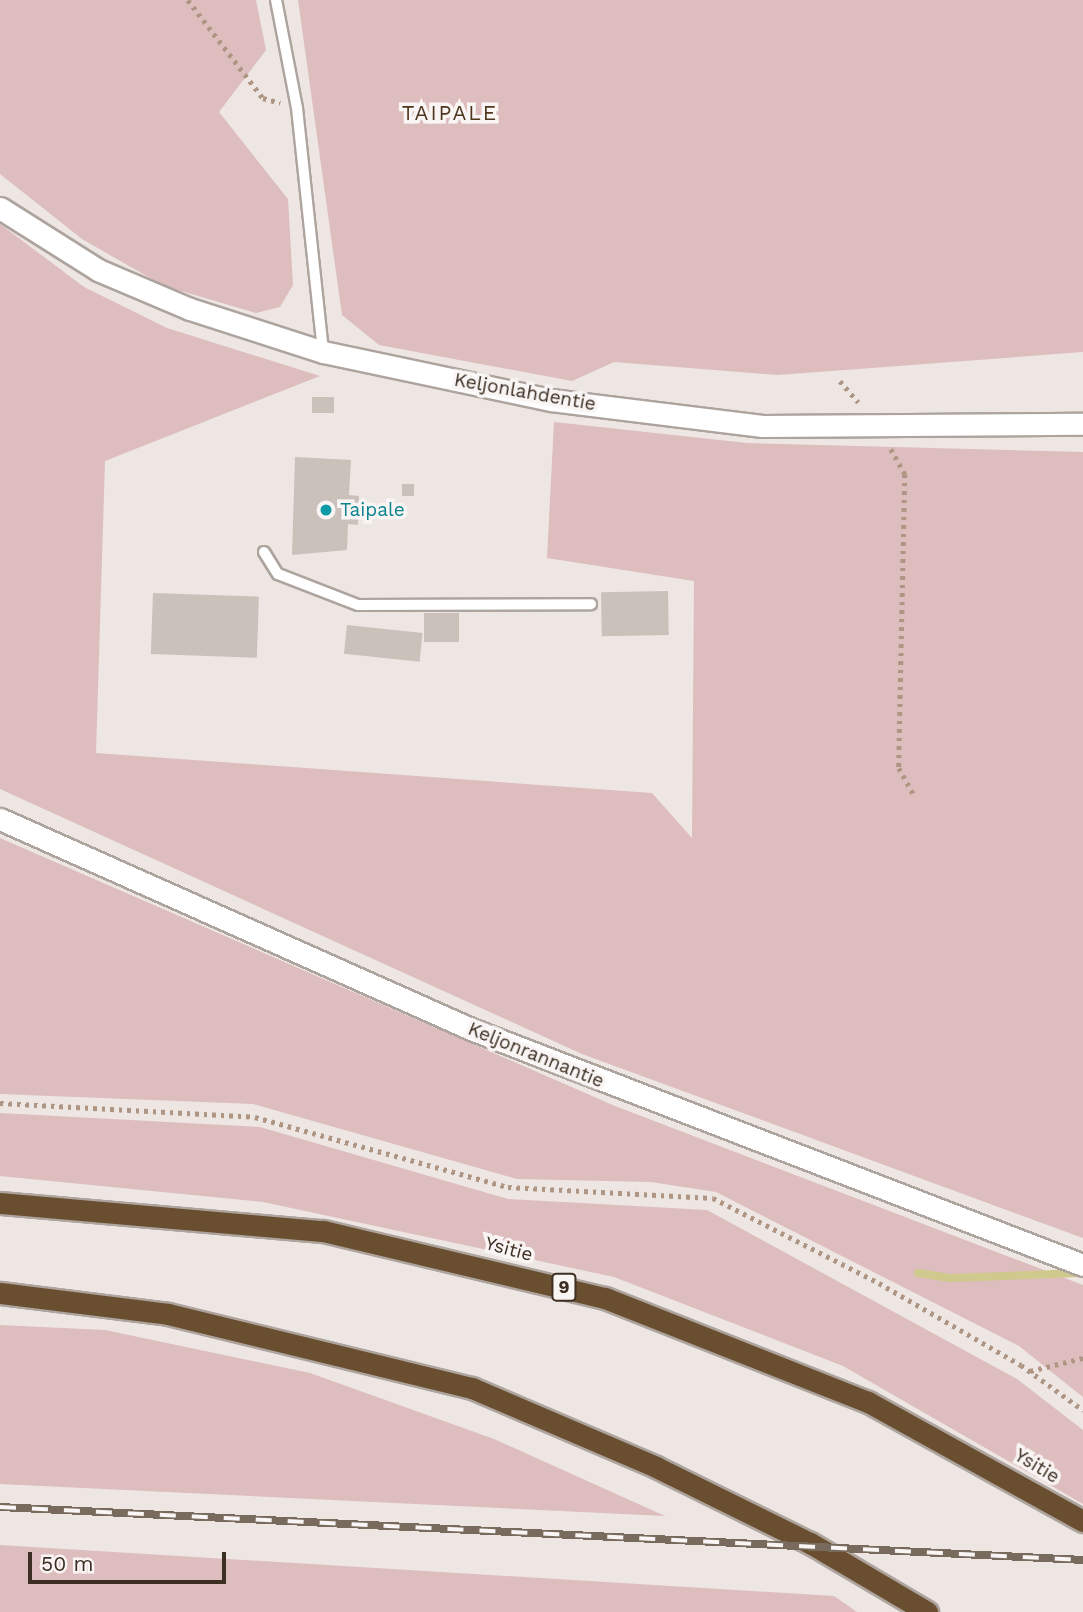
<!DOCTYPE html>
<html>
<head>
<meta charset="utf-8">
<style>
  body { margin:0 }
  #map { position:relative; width:1083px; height:1612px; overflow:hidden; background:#ede6e3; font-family:"Work Sans",sans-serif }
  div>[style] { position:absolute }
  .green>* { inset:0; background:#ddbdbd }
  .stream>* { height:8px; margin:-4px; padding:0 4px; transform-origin:4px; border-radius:4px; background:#d0c98d }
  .building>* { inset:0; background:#cac1bb; transform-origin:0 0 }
  .path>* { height:4.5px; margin-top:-2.25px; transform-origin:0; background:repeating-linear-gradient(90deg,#af9684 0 3.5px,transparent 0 8.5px) }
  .roads { filter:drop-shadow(2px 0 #aea49e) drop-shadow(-2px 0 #aea49e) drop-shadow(0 2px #aea49e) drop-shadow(0 -2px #aea49e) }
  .lane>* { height:10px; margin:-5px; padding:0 5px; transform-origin:5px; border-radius:5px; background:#fff }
  .street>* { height:21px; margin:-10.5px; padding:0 10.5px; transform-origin:10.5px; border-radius:10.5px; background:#fff }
  .secondary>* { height:21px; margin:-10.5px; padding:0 10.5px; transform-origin:10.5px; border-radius:10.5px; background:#fff }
  .highway>* { height:21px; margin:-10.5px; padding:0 10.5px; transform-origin:10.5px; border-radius:10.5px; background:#694e30 }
  .rail>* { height:8px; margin-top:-4px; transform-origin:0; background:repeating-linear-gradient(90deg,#f9f5f4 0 16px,#796a5e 0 32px); box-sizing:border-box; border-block:2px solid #796a5e }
  .dots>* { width:19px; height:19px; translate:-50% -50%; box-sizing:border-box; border:4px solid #f9f5f4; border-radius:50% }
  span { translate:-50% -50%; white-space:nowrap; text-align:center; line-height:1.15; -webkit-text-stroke:7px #f9f5f4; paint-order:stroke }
  .shield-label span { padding:2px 5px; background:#f9f5f4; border:2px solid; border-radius:5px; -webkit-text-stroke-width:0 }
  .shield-label { font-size:18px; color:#3d2f23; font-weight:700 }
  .street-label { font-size:19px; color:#3d2f23 }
  .culture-label { font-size:19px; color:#0d838f }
  .left { translate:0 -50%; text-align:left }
  .neighbourhood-label { font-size:21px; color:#4f371f; letter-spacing:2px }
  .scale { position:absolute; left:28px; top:1552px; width:198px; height:32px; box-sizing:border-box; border:4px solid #3d2f23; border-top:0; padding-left:9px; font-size:21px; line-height:24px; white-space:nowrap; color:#3d2f23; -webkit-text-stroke:5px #f9f5f4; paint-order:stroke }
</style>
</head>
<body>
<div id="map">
  <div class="green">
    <div style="clip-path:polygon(0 0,256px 0,266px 50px,219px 112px,288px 199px,293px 285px,280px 307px,256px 313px,164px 286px,82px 239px,0 174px)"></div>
    <div style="clip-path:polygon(298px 0,1083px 0,1083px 352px,778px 375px,614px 362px,572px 381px,379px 345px,342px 315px)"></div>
    <div style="clip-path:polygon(0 224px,84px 287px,167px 328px,320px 376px,105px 461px,96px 753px,652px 793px,692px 838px,694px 581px,547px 558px,554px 422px,747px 443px,1083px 452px,1083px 1238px,582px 1054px,0 789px)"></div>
    <div style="clip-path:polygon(0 838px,615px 1106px,1083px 1285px,1083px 1397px,1019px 1346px,716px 1192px,651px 1182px,517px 1179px,253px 1104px,0 1094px)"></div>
    <div style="clip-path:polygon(0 1113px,260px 1127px,508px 1199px,707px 1210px,1017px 1379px,1083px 1430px,1083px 1504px,843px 1366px,614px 1277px,263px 1202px,0 1176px)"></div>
    <div style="clip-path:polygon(0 1325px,105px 1330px,310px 1373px,494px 1439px,665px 1516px,0 1484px)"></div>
    <div style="clip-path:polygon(0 1545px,834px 1596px,857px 1612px,0 1612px)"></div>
  </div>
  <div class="stream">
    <div style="left:918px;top:1273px;width:32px;rotate:9deg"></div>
    <div style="left:950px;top:1278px;width:129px;rotate:-2.2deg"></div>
  </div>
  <div class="building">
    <div style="left:334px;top:397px;width:16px;height:22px;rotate:90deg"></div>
    <div style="clip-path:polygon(295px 457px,351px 460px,349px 495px,359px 496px,358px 525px,348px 524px,347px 550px,292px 555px)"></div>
    <div style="left:402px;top:484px;width:12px;height:12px"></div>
    <div style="left:668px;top:591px;width:44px;height:67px;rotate:89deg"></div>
    <div style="left:153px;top:593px;width:106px;height:61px;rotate:2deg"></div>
    <div style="left:424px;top:613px;width:35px;height:29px"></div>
    <div style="left:347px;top:625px;width:76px;height:29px;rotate:6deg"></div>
  </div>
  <div class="path">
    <div style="left:188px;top:0;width:123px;rotate:52.6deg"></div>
    <div style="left:263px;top:98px;width:18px;rotate:16deg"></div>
    <div style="left:840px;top:381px;width:28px;rotate:49deg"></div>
    <div style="left:891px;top:449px;width:29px;rotate:61deg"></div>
    <div style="left:905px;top:474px;width:294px;rotate:91.2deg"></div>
    <div style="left:899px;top:768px;width:33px;rotate:61deg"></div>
    <div style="left:0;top:1103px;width:255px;rotate:3.1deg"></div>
    <div style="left:255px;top:1117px;width:263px;rotate:15.5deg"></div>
    <div style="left:508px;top:1187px;width:205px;rotate:3.1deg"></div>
    <div style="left:713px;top:1198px;width:186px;rotate:27.1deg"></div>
    <div style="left:879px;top:1283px;width:164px;rotate:30deg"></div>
    <div style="left:1021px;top:1365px;width:77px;rotate:36deg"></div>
    <div style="left:1030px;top:1371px;width:55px;rotate:-13.8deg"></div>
  </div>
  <div class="roads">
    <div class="lane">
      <div style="left:276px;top:0;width:110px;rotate:79deg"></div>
      <div style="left:297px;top:108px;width:245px;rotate:83.9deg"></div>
      <div style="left:264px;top:552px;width:26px;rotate:58deg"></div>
      <div style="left:278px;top:574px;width:86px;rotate:21.2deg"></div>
      <div style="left:358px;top:605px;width:233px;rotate:-0.2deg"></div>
    </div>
    <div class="street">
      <div style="left:0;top:208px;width:116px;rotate:32.3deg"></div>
      <div style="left:98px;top:270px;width:100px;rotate:23deg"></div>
      <div style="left:190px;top:309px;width:140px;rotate:17.9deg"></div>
      <div style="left:323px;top:352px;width:233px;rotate:11.9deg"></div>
      <div style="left:551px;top:400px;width:213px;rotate:7deg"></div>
      <div style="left:762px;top:426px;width:321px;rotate:-0.4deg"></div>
    </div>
    <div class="secondary">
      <div style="left:0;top:819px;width:516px;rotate:24.03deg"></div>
      <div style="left:471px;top:1029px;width:656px;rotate:21.09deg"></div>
    </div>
    <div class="highway">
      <div style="left:0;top:1203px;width:324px;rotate:5deg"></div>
      <div style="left:323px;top:1231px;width:290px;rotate:13.4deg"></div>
      <div style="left:605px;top:1298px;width:283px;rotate:21.6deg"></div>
      <div style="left:868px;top:1402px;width:246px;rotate:29deg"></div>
      <div style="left:0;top:1293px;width:169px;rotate:7.1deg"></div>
      <div style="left:168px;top:1314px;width:313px;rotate:13.7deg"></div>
      <div style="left:472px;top:1388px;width:200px;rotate:23.2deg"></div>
      <div style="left:656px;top:1467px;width:172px;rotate:26.3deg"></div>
      <div style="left:810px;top:1543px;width:136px;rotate:30.5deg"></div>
    </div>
  </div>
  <div class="rail">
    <div style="left:0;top:1507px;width:1084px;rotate:2.8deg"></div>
  </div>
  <div class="dots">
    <div style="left:326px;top:510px;background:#0f9aa8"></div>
  </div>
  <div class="shield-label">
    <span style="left:564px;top:1287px">9</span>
  </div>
  <div class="street-label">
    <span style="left:525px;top:392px;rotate:10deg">Keljonlahdentie</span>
    <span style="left:536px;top:1055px;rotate:22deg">Keljonrannantie</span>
    <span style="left:509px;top:1249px;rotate:15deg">Ysitie</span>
    <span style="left:1037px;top:1466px;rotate:31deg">Ysitie</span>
  </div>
  <div class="culture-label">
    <span class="left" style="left:340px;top:510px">Taipale</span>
  </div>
  <div class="neighbourhood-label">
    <span style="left:450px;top:113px">TAIPALE</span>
  </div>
  <div class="scale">50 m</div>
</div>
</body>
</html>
